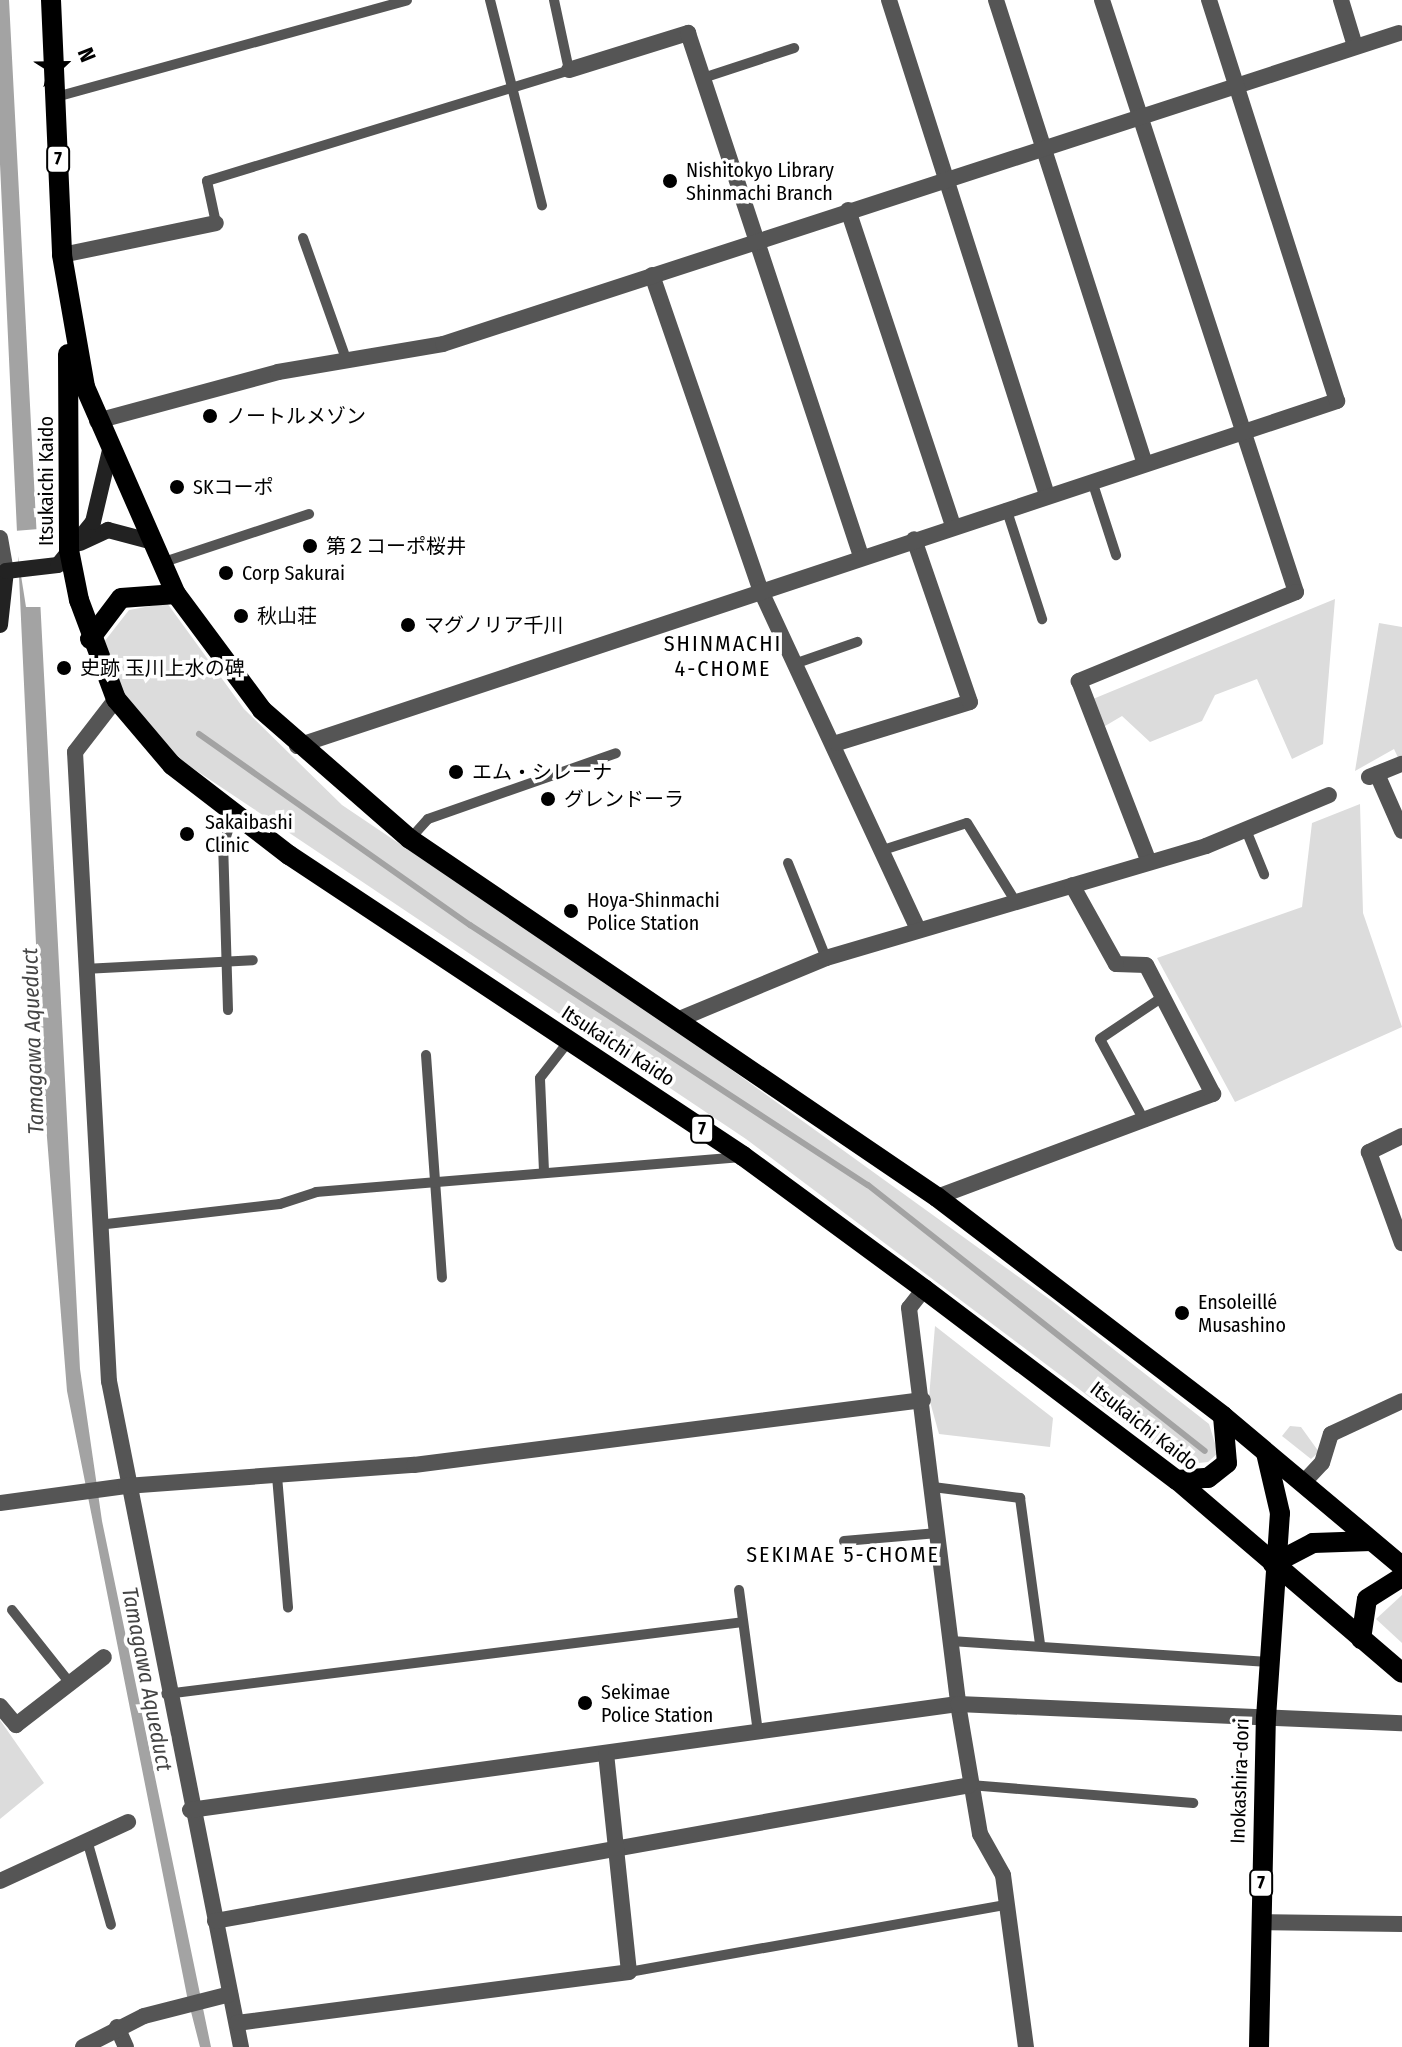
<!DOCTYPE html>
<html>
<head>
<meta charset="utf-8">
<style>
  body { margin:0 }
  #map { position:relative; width:1402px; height:2047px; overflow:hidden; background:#fff; font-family:"Fira Sans Condensed","Noto Sans JP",sans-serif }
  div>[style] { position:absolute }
  .green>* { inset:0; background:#dcdcdc }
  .water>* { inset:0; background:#a3a3a3 }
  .pier>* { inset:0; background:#fff }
  .stream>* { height:6px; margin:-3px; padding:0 3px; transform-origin:3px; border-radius:3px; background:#a3a3a3 }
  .service>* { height:10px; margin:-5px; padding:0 5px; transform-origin:5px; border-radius:5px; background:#555 }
  .minor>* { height:16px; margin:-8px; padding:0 8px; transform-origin:8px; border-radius:8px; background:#555 }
  .secondary>* { height:16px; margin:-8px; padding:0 8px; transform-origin:8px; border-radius:8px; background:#222 }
  .primary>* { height:20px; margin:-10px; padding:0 10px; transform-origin:10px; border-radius:10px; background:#000 }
  .dots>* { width:22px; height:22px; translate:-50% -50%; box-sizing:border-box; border:4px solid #fff; border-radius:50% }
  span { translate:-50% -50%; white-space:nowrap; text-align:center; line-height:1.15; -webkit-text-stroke:7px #fff; paint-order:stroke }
  .shield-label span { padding:2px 6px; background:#fff; border:2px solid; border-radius:6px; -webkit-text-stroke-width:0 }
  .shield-label { font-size:18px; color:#000; font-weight:700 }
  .poi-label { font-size:20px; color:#000 }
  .left { translate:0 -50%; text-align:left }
  .street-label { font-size:20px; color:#000 }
  .neighbourhood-label { font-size:22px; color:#000; letter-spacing:2px }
  .water-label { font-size:22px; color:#444; font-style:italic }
  .north { position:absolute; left:24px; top:24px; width:80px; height:80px; -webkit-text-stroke:6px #fff; paint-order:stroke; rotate:68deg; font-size:22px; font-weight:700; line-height:32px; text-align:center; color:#000 }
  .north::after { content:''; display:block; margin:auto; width:28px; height:36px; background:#000; clip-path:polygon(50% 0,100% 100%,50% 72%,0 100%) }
</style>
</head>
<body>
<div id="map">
  <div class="green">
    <div style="clip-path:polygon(1335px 599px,1323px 744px,1292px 759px,1257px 679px,1215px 695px,1202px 721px,1150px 742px,1122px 716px,1100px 729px,1093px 699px)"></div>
    <div style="clip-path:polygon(167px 603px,244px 709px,342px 805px,689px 1039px,1052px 1301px,1209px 1424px,1218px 1453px,1208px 1462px,1180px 1465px,746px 1139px,176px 757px,120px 694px,97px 651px,129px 610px)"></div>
    <div style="clip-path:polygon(1379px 623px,1402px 627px,1402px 766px,1394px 749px,1355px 771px)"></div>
    <div style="clip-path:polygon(1360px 804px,1363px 913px,1402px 1027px,1235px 1102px,1157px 958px,1302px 907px,1312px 823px)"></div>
    <div style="clip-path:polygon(935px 1326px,1053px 1418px,1050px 1447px,939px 1434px,929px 1398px)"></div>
    <div style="clip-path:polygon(1290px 1426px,1301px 1427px,1319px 1452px,1311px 1459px,1282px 1436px)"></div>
    <div style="clip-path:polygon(1402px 1595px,1402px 1643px,1376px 1619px)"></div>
    <div style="clip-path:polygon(0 1720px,44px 1783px,0 1819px)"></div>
  </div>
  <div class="water">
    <div style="clip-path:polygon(0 0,9px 0,80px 1369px,102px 1521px,211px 2047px,200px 2047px,187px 1996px,67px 1391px,42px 1074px,0 164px)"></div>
  </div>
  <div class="pier">
    <div style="clip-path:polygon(39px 529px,47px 607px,26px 607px,14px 531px)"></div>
  </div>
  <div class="stream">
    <div style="left:199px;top:734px;width:332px;rotate:35.2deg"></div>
    <div style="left:470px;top:925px;width:475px;rotate:33.2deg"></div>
    <div style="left:868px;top:1185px;width:429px;rotate:38.3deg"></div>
  </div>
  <div class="service">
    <div style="left:490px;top:0;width:212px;rotate:75.8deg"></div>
    <div style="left:703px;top:78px;width:96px;rotate:-18.2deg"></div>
    <div style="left:56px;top:97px;width:364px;rotate:-15.4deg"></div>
    <div style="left:216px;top:223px;width:43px;rotate:-102.1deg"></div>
    <div style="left:207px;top:181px;width:379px;rotate:-17deg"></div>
    <div style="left:569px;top:70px;width:72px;rotate:-102.1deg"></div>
    <div style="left:303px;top:238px;width:128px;rotate:70.4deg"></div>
    <div style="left:1092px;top:481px;width:78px;rotate:72deg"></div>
    <div style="left:1006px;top:508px;width:117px;rotate:72deg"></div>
    <div style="left:161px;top:563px;width:156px;rotate:-18.3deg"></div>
    <div style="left:797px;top:663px;width:64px;rotate:-19.3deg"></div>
    <div style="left:1246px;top:830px;width:48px;rotate:67.8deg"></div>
    <div style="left:410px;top:839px;width:27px;rotate:-48deg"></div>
    <div style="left:428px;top:819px;width:199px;rotate:-19.3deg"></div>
    <div style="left:883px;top:850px;width:88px;rotate:-17.8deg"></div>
    <div style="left:967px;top:823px;width:89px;rotate:58.3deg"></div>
    <div style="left:788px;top:863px;width:102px;rotate:68.2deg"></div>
    <div style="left:84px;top:969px;width:169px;rotate:-3deg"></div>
    <div style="left:228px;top:1010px;width:164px;rotate:-91.7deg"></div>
    <div style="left:223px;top:846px;width:32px;rotate:-72deg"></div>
    <div style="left:426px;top:1055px;width:223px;rotate:85.9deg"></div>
    <div style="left:1145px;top:1122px;width:94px;rotate:-118.5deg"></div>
    <div style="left:1100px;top:1039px;width:77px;rotate:-33.9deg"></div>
    <div style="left:544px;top:1171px;width:93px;rotate:-92.5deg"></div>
    <div style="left:540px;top:1078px;width:46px;rotate:-52.1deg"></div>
    <div style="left:98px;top:1225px;width:183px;rotate:-6.6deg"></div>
    <div style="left:280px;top:1204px;width:38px;rotate:-18deg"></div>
    <div style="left:316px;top:1192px;width:424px;rotate:-4.7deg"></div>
    <div style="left:277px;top:1476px;width:132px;rotate:85.2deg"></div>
    <div style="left:933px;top:1487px;width:88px;rotate:7.2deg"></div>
    <div style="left:1020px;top:1498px;width:147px;rotate:82.2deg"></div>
    <div style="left:844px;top:1541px;width:94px;rotate:-4.9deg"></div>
    <div style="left:739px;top:1590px;width:144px;rotate:82.4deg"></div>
    <div style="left:12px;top:1610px;width:92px;rotate:51.6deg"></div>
    <div style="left:951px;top:1641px;width:318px;rotate:3.8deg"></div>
    <div style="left:166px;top:1694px;width:581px;rotate:-7.11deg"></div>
    <div style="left:970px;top:1785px;width:224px;rotate:4.6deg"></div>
    <div style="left:87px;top:1840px;width:88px;rotate:74.2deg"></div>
    <div style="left:629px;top:1972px;width:384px;rotate:-10.1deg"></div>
  </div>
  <div class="minor">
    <div style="left:889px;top:0;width:520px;rotate:72.3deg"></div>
    <div style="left:996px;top:0;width:486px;rotate:72.2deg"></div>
    <div style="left:1102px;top:0;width:623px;rotate:71.86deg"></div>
    <div style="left:1296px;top:592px;width:235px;rotate:157.7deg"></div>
    <div style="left:1079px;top:681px;width:194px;rotate:68.9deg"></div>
    <div style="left:1341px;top:0;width:48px;rotate:73.1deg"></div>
    <div style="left:569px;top:70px;width:125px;rotate:-17.3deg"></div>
    <div style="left:688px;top:33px;width:551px;rotate:71.7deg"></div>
    <div style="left:848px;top:210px;width:333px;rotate:71.6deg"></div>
    <div style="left:62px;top:255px;width:157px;rotate:-11.7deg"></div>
    <div style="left:652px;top:275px;width:332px;rotate:71deg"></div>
    <div style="left:760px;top:589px;width:374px;rotate:65.1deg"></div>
    <div style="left:97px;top:421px;width:188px;rotate:-15.1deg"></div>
    <div style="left:278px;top:372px;width:167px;rotate:-9.6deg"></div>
    <div style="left:443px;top:344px;width:1005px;rotate:-18.02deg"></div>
    <div style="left:0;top:538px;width:34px;rotate:80deg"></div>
    <div style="left:116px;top:699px;width:67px;rotate:127.7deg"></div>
    <div style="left:75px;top:752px;width:630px;rotate:86.91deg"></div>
    <div style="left:109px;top:1381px;width:679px;rotate:78.79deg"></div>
    <div style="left:837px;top:743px;width:139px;rotate:-17.1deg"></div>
    <div style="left:970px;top:702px;width:172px;rotate:-109deg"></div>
    <div style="left:297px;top:746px;width:1096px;rotate:-18.35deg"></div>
    <div style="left:1337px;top:401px;width:421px;rotate:-107.7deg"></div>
    <div style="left:1377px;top:774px;width:62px;rotate:66.3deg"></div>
    <div style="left:1369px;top:777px;width:35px;rotate:-22deg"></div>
    <div style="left:682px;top:1018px;width:156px;rotate:-22.6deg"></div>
    <div style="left:826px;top:958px;width:396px;rotate:-16.4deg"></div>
    <div style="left:1206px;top:846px;width:133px;rotate:-22.5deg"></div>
    <div style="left:1402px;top:1136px;width:37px;rotate:154deg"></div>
    <div style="left:1369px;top:1152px;width:97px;rotate:70.1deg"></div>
    <div style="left:937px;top:1197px;width:295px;rotate:-20.5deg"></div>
    <div style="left:1213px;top:1094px;width:145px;rotate:-117.4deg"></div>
    <div style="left:1146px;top:965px;width:30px;rotate:-178deg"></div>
    <div style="left:1116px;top:964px;width:90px;rotate:-119.1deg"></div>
    <div style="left:924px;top:1289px;width:24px;rotate:128deg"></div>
    <div style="left:909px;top:1308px;width:399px;rotate:82.9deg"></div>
    <div style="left:958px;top:1704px;width:132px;rotate:80.4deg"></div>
    <div style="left:980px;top:1834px;width:47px;rotate:60.7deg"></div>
    <div style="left:1003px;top:1875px;width:174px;rotate:82.4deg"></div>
    <div style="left:1304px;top:1482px;width:26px;rotate:-47deg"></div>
    <div style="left:1322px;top:1463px;width:30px;rotate:-73deg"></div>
    <div style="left:1331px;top:1434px;width:78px;rotate:-24.9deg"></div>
    <div style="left:0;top:1503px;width:127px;rotate:-7.7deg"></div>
    <div style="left:126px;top:1486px;width:289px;rotate:-4.2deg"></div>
    <div style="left:414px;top:1465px;width:513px;rotate:-7.28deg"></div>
    <div style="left:0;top:1706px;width:25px;rotate:50deg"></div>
    <div style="left:16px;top:1725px;width:111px;rotate:-37.7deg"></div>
    <div style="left:190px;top:1810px;width:775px;rotate:-7.86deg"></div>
    <div style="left:958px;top:1704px;width:444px;rotate:2.5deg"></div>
    <div style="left:0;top:1881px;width:141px;rotate:-24.7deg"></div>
    <div style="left:215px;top:1921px;width:767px;rotate:-10.21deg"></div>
    <div style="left:1260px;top:1922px;width:142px;rotate:0.8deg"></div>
    <div style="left:237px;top:2023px;width:395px;rotate:-7.4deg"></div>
    <div style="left:629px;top:1972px;width:219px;rotate:-96deg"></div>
    <div style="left:117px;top:2027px;width:22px;rotate:66deg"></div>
    <div style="left:83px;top:2047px;width:68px;rotate:-26.9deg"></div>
    <div style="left:144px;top:2016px;width:89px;rotate:-14.3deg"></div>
  </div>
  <div class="secondary">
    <div style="left:80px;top:543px;width:31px;rotate:-25deg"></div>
    <div style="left:108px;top:530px;width:43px;rotate:14.7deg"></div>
    <div style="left:0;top:625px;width:54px;rotate:-83.7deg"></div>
    <div style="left:6px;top:571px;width:52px;rotate:-6.6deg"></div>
    <div style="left:58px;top:565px;width:55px;rotate:-50.9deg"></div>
    <div style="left:93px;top:522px;width:74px;rotate:-76.7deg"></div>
  </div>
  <div class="primary">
    <div style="left:51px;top:0;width:255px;rotate:87.5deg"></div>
    <div style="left:62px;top:255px;width:134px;rotate:80.1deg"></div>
    <div style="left:85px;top:387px;width:226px;rotate:66.3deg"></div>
    <div style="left:176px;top:594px;width:144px;rotate:53.4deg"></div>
    <div style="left:262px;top:710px;width:196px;rotate:41.1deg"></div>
    <div style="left:410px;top:839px;width:637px;rotate:34.19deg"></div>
    <div style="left:937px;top:1197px;width:360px;rotate:37.4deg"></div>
    <div style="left:1223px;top:1416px;width:234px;rotate:40deg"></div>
    <div style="left:68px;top:354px;width:196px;rotate:89.7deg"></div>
    <div style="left:69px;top:550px;width:51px;rotate:78.7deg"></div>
    <div style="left:79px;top:600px;width:106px;rotate:69.5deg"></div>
    <div style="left:116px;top:699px;width:87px;rotate:49.7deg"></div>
    <div style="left:172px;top:765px;width:148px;rotate:37.6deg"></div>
    <div style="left:289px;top:855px;width:545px;rotate:33.54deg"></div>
    <div style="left:743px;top:1156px;width:225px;rotate:36.3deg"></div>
    <div style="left:924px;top:1289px;width:317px;rotate:37.1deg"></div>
    <div style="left:1177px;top:1480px;width:296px;rotate:40.6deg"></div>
    <div style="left:90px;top:639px;width:51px;rotate:-52.9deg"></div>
    <div style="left:121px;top:598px;width:55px;rotate:-4.2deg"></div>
    <div style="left:1177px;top:1480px;width:31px;rotate:-4deg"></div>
    <div style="left:1208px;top:1478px;width:24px;rotate:-38deg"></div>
    <div style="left:1227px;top:1463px;width:47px;rotate:-94.9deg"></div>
    <div style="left:1273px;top:1564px;width:45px;rotate:-27.7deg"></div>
    <div style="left:1313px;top:1543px;width:58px;rotate:-2deg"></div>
    <div style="left:1361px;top:1639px;width:40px;rotate:-81.5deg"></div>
    <div style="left:1367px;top:1599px;width:41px;rotate:-32.2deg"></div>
    <div style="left:1259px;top:2047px;width:329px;rotate:-88.8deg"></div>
    <div style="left:1266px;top:1718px;width:205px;rotate:-86.1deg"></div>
    <div style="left:1280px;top:1513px;width:62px;rotate:-103.1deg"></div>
  </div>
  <div class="dots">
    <div style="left:670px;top:181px;background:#000"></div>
    <div style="left:210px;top:416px;background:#000"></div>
    <div style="left:177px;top:487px;background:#000"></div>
    <div style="left:310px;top:546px;background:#000"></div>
    <div style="left:226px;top:573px;background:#000"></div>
    <div style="left:241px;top:616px;background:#000"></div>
    <div style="left:408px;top:625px;background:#000"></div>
    <div style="left:64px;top:668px;background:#000"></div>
    <div style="left:456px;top:772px;background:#000"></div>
    <div style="left:548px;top:799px;background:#000"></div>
    <div style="left:187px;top:834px;background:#000"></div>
    <div style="left:571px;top:911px;background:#000"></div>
    <div style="left:1182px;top:1313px;background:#000"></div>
    <div style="left:585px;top:1703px;background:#000"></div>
  </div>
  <div class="shield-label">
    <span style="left:58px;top:159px">7</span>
    <span style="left:702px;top:1129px">7</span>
    <span style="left:1261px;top:1883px">7</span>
  </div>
  <div class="poi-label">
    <span class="left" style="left:686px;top:182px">Nishitokyo Library<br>Shinmachi Branch</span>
    <span class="left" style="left:226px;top:416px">ノートルメゾン</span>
    <span class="left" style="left:193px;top:487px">SKコーポ</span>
    <span class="left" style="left:326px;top:546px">第２コーポ桜井</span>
    <span class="left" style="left:242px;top:573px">Corp Sakurai</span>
    <span class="left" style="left:257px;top:616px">秋山荘</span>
    <span class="left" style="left:424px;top:625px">マグノリア千川</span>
    <span class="left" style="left:80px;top:668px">史跡 玉川上水の碑</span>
    <span class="left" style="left:472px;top:772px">エム・シレーナ</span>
    <span class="left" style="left:564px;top:799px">グレンドーラ</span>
    <span class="left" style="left:205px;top:834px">Sakaibashi<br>Clinic</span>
    <span class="left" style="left:587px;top:912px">Hoya-Shinmachi<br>Police Station</span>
    <span class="left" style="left:1198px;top:1314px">Ensoleillé<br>Musashino</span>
    <span class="left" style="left:601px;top:1704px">Sekimae<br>Police Station</span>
  </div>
  <div class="street-label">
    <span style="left:46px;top:481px;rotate:-90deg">Itsukaichi Kaido</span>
    <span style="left:618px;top:1046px;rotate:33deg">Itsukaichi Kaido</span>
    <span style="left:1144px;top:1426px;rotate:38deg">Itsukaichi Kaido</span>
    <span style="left:1240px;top:1781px;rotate:-88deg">Inokashira-dori</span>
  </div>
  <div class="neighbourhood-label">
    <span style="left:723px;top:656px">SHINMACHI<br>4-CHOME</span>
    <span style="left:843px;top:1555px">SEKIMAE 5-CHOME</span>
  </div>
  <div class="water-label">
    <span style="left:33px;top:1041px;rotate:-92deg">Tamagawa Aqueduct</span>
    <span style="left:147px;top:1679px;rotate:79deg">Tamagawa Aqueduct</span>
  </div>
  <div class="north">N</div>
</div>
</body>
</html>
